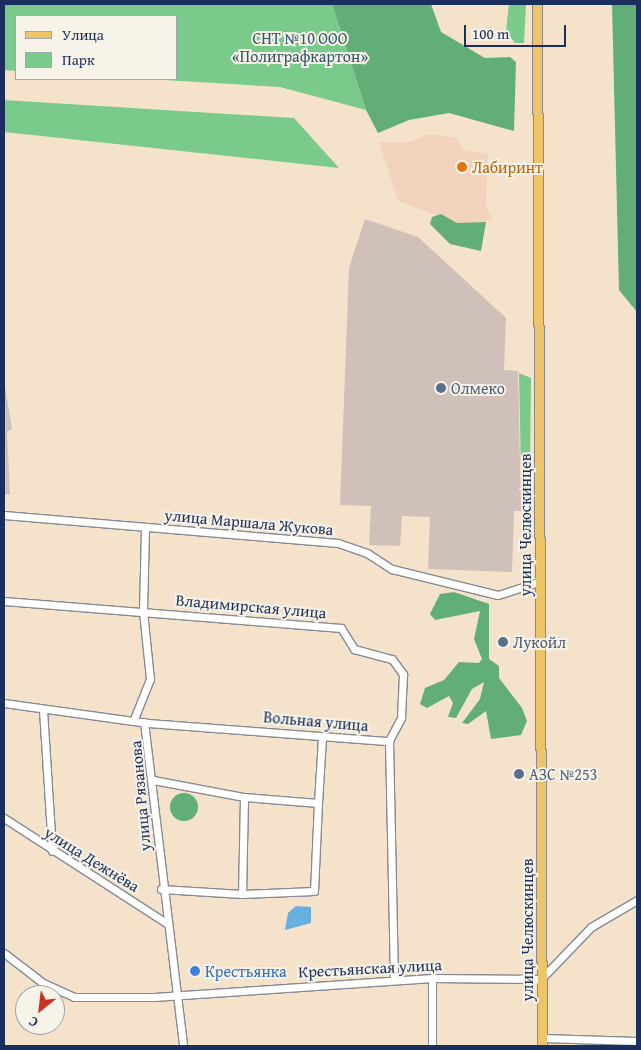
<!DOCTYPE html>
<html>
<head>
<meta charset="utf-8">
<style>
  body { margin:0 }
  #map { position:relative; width:641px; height:1050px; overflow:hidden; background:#f4e3ca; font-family:"Gentium Book Plus",serif }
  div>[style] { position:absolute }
  .built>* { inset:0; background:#f2d4be }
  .industrial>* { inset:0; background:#cfc0ba }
  .green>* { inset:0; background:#79ca8b }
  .forest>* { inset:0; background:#62ae77 }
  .round { border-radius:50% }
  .water>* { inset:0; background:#67afde }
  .roads { filter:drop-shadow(1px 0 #888994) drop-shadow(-1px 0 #888994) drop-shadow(0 1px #888994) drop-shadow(0 -1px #888994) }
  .minor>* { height:7px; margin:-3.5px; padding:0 3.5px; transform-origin:3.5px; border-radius:3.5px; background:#fff }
  .major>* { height:9px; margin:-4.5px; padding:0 4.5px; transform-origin:4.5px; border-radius:4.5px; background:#eec469 }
  .dots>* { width:14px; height:14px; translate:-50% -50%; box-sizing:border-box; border:2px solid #f7f3e8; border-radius:50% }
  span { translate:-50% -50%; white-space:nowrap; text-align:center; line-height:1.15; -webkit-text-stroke:4px #f7f3e8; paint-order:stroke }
  .park-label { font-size:16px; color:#325669 }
  .food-label { font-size:16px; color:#c56008 }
  .left { translate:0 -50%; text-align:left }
  .service-label { font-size:16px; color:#4e5e75 }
  .street-label { font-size:16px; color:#1b2f5e }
  .shop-label { font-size:16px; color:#366cbe }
  .frame { position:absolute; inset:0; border:5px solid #1b2f5e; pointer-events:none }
  .legend { position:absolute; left:15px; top:15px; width:162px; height:65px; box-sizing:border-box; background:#f7f3e8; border:1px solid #9fa5b1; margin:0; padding:6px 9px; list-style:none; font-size:15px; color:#1b2f5e }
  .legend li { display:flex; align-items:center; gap:10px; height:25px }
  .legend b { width:25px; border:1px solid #9fa5b1 }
  .north { position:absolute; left:15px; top:985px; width:50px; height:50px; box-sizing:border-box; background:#f7f3e8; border:1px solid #9fa5b1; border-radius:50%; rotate:209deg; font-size:14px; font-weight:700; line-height:20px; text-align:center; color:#1b2f5e }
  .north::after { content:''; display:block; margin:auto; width:18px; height:22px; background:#c8321e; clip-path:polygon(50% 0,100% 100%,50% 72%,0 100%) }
  .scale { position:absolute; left:464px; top:25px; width:102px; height:22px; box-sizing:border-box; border:2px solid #1b2f5e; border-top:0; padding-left:6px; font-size:15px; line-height:18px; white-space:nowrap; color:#1b2f5e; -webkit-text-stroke:4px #f7f3e8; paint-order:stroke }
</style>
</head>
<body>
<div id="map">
  <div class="built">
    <div style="clip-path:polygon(429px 134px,457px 138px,464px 151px,488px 153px,486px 207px,493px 219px,471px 228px,398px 201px,379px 142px,409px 142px)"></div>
  </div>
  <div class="industrial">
    <div style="clip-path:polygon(365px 219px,418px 237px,506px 318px,504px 370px,518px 371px,521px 511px,514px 511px,512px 572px,428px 569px,430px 517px,402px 516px,400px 546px,369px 545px,371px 506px,340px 505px,349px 268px)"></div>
    <div style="clip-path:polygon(4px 380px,12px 429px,7px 432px,10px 495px,4px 494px)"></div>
  </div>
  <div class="green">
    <div style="clip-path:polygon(4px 4px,332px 4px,366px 110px,280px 87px,148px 79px,176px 79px,176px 16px,16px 16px,16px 71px,4px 70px)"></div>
    <div style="clip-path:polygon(509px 4px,526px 4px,524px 43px,515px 43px,506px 31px)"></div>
    <div style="clip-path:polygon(4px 100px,294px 118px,339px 168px,4px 132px)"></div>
    <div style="clip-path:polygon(519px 373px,531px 378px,530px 470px,521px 470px)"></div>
  </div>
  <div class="forest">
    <div style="clip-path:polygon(332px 4px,431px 4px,441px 32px,485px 58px,510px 57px,516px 62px,514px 131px,449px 113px,409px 120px,378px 133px,366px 110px)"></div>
    <div style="clip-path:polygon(612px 4px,637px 4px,637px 312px,619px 290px)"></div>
    <div style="clip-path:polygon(441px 214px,457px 223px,486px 222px,481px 251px,450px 244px,430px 224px,432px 217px)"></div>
    <div style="clip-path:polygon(454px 592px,489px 604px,489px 659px,499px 666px,499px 678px,522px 708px,527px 721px,521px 735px,491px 739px,486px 711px,468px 724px,462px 723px,480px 699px,484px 682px,472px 689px,456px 718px,448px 717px,453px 703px,449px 696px,427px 708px,420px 704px,425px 688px,444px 680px,459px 662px,479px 663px,482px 659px,474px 639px,480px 611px,435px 620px,430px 614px,440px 594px)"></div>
    <div class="round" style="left:170px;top:793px;width:28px;height:28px"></div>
  </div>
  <div class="water">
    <div style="clip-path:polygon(296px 906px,311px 907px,311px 923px,285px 930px,288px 913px)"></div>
  </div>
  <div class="roads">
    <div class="minor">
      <div style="left:4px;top:515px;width:335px;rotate:4.8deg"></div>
      <div style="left:338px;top:543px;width:31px;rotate:19deg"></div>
      <div style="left:367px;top:553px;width:30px;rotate:33deg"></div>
      <div style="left:392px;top:569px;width:109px;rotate:13.8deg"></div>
      <div style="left:498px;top:595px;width:45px;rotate:-18deg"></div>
      <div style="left:4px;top:601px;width:338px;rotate:4.6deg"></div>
      <div style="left:341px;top:628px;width:25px;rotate:58deg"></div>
      <div style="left:354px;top:649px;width:39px;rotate:15deg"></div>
      <div style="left:392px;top:659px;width:19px;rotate:54deg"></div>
      <div style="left:403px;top:674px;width:44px;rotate:92.6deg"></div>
      <div style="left:401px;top:718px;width:26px;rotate:118deg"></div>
      <div style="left:4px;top:703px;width:145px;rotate:7.9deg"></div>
      <div style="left:148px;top:723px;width:242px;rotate:4.3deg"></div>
      <div style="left:389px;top:741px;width:239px;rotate:88.8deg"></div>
      <div style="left:43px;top:710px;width:141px;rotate:86.3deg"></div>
      <div style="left:134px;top:719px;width:43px;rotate:-68.2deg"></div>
      <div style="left:150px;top:679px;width:68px;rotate:-95.9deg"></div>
      <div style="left:143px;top:611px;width:84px;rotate:-88.6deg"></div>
      <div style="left:144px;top:722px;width:326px;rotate:83.1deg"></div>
      <div style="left:153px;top:780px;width:93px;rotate:10.6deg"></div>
      <div style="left:244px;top:797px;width:74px;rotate:4.6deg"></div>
      <div style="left:318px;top:803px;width:88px;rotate:92.6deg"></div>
      <div style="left:314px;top:891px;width:72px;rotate:177.6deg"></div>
      <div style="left:318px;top:803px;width:66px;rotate:-86.5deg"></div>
      <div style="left:4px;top:818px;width:193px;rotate:32.9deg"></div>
      <div style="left:161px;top:889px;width:81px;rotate:3.5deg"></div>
      <div style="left:242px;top:894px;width:97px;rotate:-88.8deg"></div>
      <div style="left:4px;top:953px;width:49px;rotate:37.6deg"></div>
      <div style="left:43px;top:983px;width:34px;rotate:24deg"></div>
      <div style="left:74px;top:997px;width:80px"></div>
      <div style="left:154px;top:997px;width:279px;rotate:-3.9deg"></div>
      <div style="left:432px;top:978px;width:109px;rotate:0.5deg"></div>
      <div style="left:541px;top:979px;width:72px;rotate:-46.1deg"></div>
      <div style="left:591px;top:927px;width:53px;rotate:-30.4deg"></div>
      <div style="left:432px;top:978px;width:68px;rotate:90deg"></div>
      <div style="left:542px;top:1038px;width:95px;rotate:1.8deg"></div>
    </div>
    <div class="major">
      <div style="left:537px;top:4px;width:1042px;rotate:89.73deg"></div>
    </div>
  </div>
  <div class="dots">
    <div style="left:462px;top:167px;background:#e8710a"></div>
    <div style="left:441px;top:388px;background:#5c6f8a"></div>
    <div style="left:503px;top:642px;background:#5c6f8a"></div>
    <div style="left:519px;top:774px;background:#5c6f8a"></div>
    <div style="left:195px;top:971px;background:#3f7fe0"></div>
  </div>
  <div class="park-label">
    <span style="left:300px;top:47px">СНТ №10 ООО<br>«Полиграфкартон»</span>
  </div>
  <div class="food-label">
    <span class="left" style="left:472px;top:167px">Лабиринт</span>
  </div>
  <div class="service-label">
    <span class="left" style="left:451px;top:388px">Олмеко</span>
    <span class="left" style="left:513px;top:642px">Лукойл</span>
    <span class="left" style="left:529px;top:774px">АЗС №253</span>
  </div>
  <div class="street-label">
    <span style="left:249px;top:522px;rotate:5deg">улица Маршала Жукова</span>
    <span style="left:525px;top:525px;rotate:-90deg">улица Челюскинцев</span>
    <span style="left:251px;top:606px;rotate:5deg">Владимирская улица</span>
    <span style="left:316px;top:721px;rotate:5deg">Вольная улица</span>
    <span style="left:140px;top:796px;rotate:-95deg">улица Рязанова</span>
    <span style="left:92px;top:859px;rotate:32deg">улица Дежнёва</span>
    <span style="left:527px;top:930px;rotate:-90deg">улица Челюскинцев</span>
    <span style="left:370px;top:968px;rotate:-3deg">Крестьянская улица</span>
  </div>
  <div class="shop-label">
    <span class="left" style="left:205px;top:971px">Крестьянка</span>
  </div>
  <div class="frame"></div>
  <ul class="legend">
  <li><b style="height:6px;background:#eec469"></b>Улица</li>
  <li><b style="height:14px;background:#79ca8b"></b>Парк</li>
  </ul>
  <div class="north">С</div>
  <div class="scale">100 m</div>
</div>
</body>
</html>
